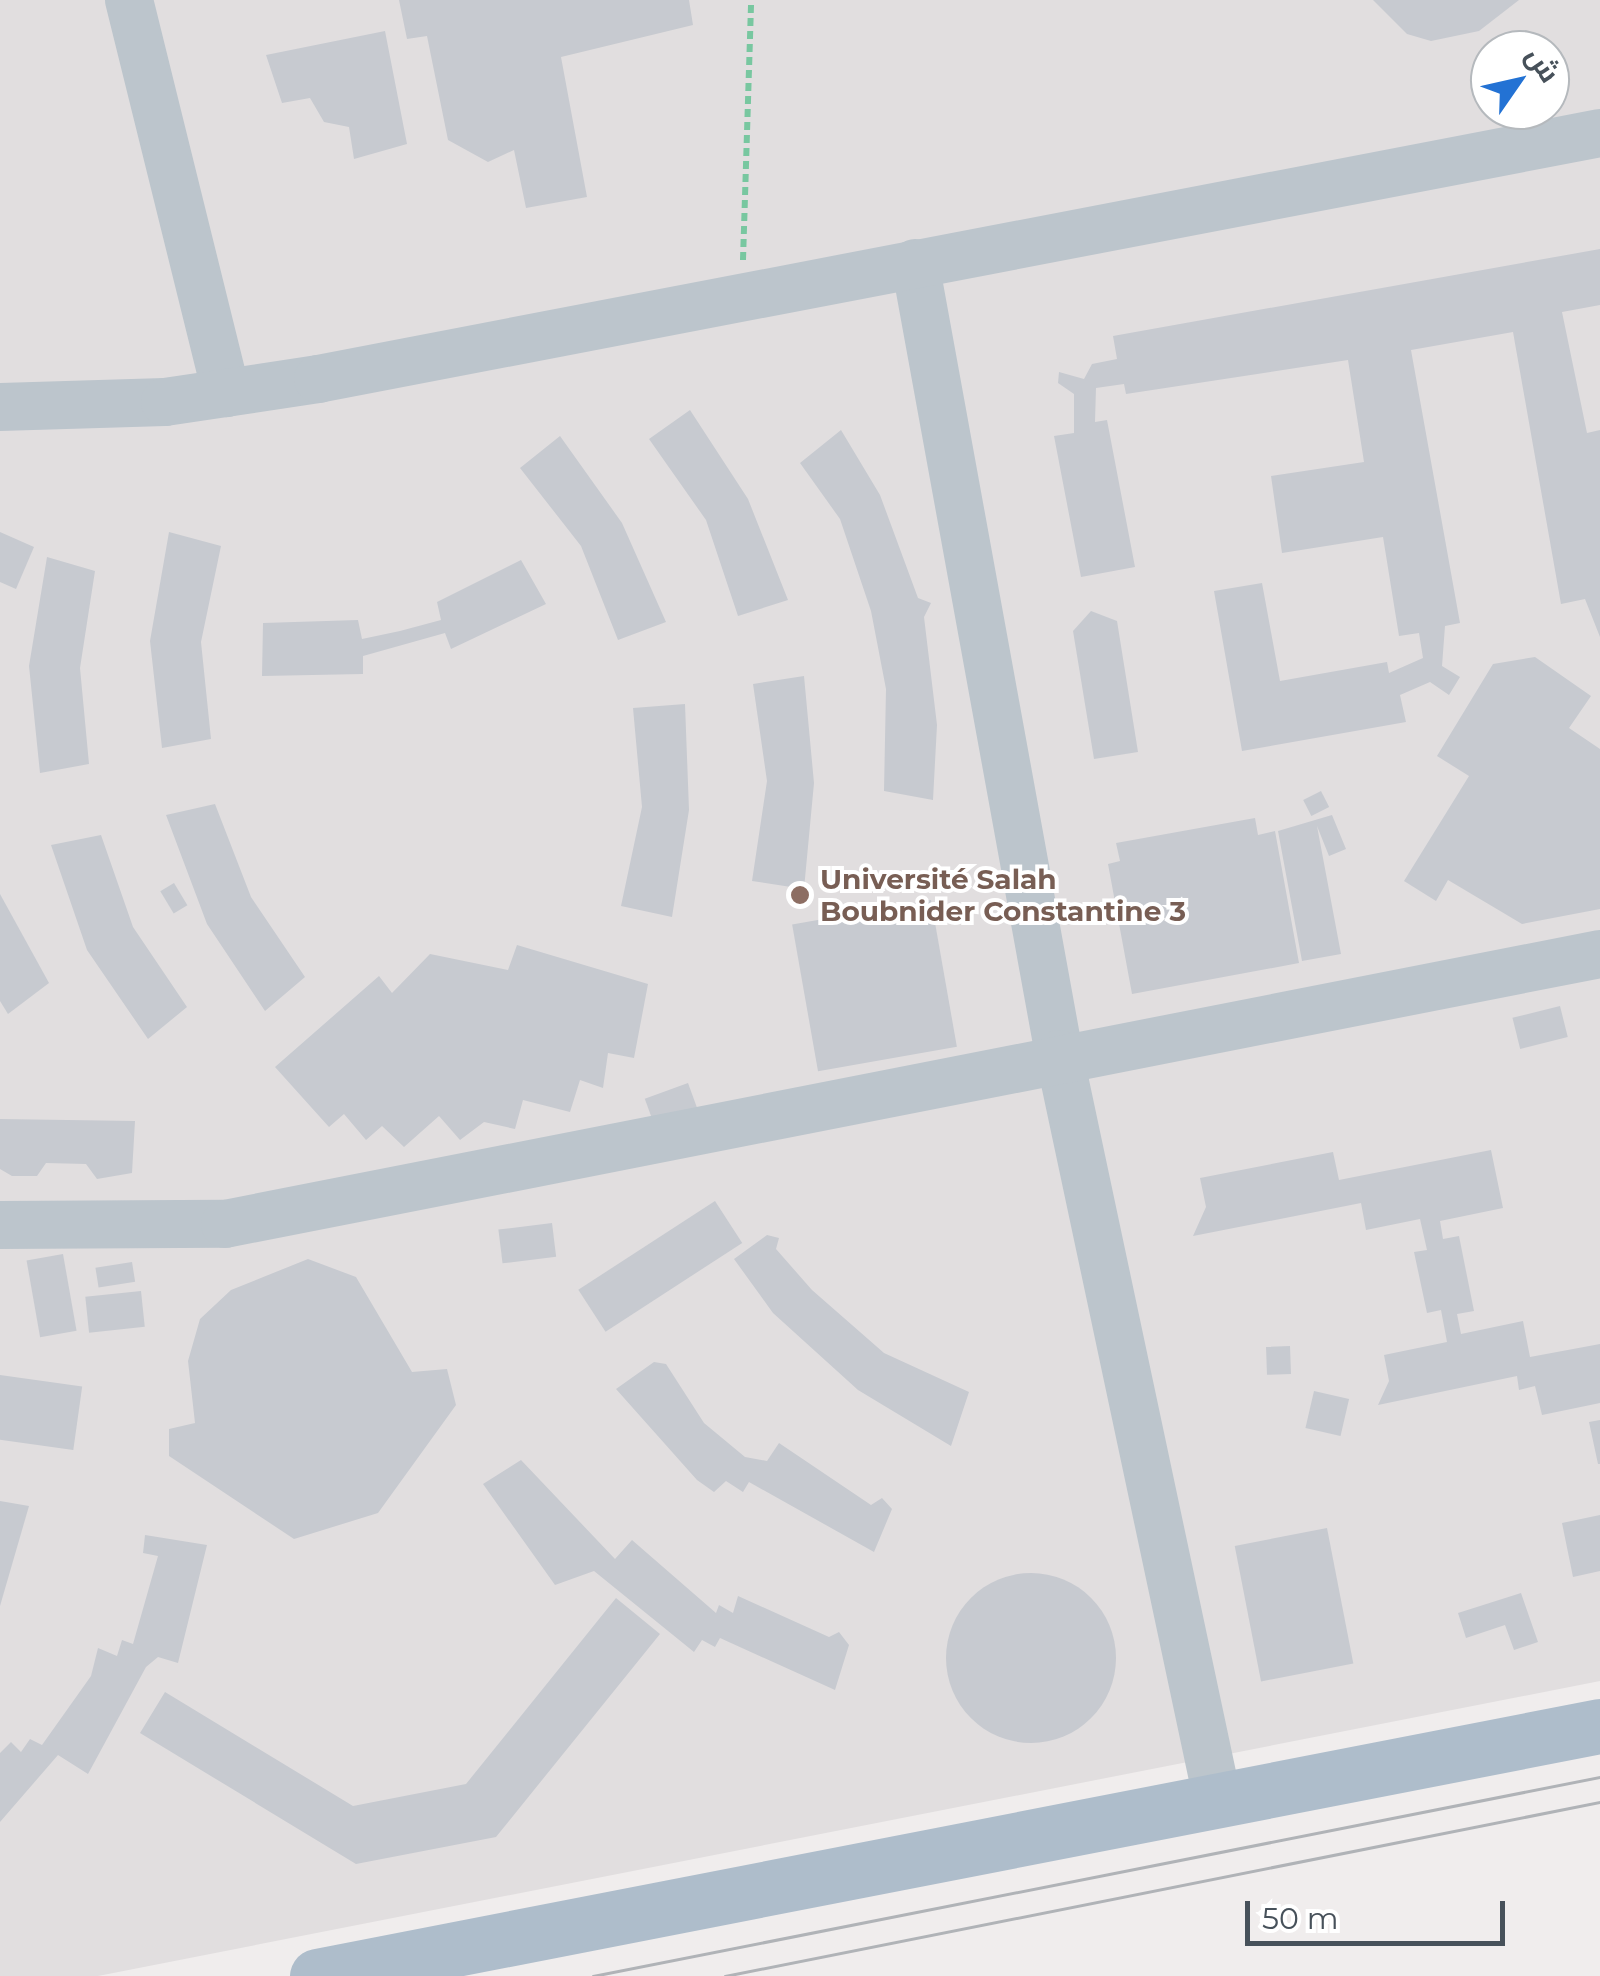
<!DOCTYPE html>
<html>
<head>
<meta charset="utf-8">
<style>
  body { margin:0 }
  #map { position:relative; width:1600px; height:1976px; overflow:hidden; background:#f0eded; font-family:Montserrat,Cairo,sans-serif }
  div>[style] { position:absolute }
  .education>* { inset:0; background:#e1dedf }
  .building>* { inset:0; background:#c7cad0; transform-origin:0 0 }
  .round { border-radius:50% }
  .path>* { height:6px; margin-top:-3px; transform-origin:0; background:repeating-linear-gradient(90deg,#78c7a0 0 8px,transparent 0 13px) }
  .minor>* { height:48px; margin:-24px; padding:0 24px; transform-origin:24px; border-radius:24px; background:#bcc5cc }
  .major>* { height:55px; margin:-27.5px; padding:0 27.5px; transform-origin:27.5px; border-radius:27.5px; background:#aebdcb }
  .tram>* { height:2.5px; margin:-1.25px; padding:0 1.25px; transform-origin:1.25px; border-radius:1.25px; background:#b0b3b7 }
  .dots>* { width:28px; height:28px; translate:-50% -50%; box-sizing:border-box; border:5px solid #fff; border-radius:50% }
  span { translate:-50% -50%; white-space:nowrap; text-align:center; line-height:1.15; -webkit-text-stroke:8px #fff; paint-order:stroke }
  .education-label { font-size:28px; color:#785e54; font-weight:700 }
  .left { translate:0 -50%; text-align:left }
  .north { position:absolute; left:1470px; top:30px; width:100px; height:100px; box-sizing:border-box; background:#fff; border:2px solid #b5b9bd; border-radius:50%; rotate:56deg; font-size:28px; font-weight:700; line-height:40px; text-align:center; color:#47515a }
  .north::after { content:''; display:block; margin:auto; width:35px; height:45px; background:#2372d4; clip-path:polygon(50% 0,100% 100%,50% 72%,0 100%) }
  .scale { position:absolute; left:1245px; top:1901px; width:260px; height:45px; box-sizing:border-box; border:5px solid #47515a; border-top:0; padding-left:12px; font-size:30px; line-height:35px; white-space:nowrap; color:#47515a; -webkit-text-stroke:8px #fff; paint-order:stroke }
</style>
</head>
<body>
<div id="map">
  <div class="education">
    <div style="clip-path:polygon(evenodd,0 0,1600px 0,1600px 1681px,98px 1976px,0 1976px,0 0,1490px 50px,1550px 50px,1550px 110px,1490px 110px,1490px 50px)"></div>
  </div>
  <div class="building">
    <div style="clip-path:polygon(399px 0,689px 0,693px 25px,561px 57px,587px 197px,526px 208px,514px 150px,488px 162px,448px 140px,427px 36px,407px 39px)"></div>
    <div style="clip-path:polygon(1373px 0,1519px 0,1479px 31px,1431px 41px,1407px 34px)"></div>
    <div style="clip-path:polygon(385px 31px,407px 144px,354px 159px,349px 127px,324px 122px,310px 98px,282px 103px,266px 55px)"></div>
    <div style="clip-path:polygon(1600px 249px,1600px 305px,1562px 312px,1587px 433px,1600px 430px,1600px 637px,1585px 599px,1561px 604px,1513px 332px,1411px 350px,1460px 623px,1445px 626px,1442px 666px,1460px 677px,1449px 695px,1430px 682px,1400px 695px,1406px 722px,1242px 751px,1214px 591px,1262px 583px,1280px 681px,1387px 662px,1389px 673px,1423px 658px,1419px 633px,1399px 636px,1383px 537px,1282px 553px,1271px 476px,1364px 462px,1348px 360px,1126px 394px,1124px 384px,1096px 388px,1095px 422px,1107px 420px,1135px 567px,1081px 577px,1054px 436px,1074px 433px,1074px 394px,1058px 383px,1059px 372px,1084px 379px,1092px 364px,1117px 359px,1113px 336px)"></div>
    <div style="clip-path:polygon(690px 410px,748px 499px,788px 600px,738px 616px,706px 520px,649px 439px)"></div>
    <div style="clip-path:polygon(841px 430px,880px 495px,918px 598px,931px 603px,924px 617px,937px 725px,933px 800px,884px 791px,886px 689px,871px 611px,840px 519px,800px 463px)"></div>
    <div style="clip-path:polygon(560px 436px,622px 523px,666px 622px,618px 640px,581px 546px,520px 468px)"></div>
    <div style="clip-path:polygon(0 532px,34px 547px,16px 589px,0 582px)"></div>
    <div style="clip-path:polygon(169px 532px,221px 546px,201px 642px,211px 739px,162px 748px,150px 641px)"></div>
    <div style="clip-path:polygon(47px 557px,95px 571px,80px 668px,89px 764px,40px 773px,29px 666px)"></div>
    <div style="clip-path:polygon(521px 560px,546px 604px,451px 649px,445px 633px,363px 656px,363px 674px,262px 676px,263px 623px,358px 620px,362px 639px,400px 631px,441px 620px,437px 602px)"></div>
    <div style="clip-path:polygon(1091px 611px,1117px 621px,1138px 752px,1094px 759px,1073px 631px)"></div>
    <div style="clip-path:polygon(1535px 657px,1591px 696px,1569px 728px,1600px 749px,1600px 909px,1522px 924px,1448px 880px,1436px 901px,1404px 881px,1469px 776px,1437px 756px,1493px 664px)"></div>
    <div style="clip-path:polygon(804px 676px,814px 783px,804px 889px,752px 881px,767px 781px,753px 684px)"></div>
    <div style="clip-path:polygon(685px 704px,689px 810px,672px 917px,621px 906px,642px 807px,633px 708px)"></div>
    <div style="left:1321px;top:791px;width:18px;height:20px;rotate:63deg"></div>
    <div style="clip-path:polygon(215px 804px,251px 897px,305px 977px,265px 1011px,207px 924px,166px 815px)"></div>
    <div style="clip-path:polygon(1332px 815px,1346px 849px,1329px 856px,1317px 826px,1341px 954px,1302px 961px,1278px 831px)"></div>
    <div style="clip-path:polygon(1255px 818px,1258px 835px,1275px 831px,1299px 963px,1132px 994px,1108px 864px,1120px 861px,1116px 843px)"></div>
    <div style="clip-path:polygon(101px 835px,133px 927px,187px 1007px,148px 1039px,87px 950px,51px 845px)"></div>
    <div style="left:174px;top:883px;width:26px;height:16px;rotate:59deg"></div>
    <div style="clip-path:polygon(0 894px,49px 983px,8px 1014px,0 1001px)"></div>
    <div style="left:931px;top:900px;width:149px;height:141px;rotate:80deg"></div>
    <div style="clip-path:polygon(517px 945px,648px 984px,634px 1058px,608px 1053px,603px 1088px,580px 1080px,570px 1112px,523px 1100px,515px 1129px,484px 1122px,460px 1140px,439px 1116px,404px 1147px,382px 1126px,366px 1140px,344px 1114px,329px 1127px,275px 1067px,379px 976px,392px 993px,430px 954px,508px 970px)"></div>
    <div style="left:1560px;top:1006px;width:32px;height:49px;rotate:76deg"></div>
    <div style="left:688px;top:1083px;width:32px;height:46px;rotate:70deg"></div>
    <div style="clip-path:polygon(0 1119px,135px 1121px,132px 1173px,97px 1179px,86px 1164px,46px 1163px,37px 1176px,12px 1176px,0 1169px)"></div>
    <div style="clip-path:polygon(1491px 1150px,1503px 1208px,1440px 1221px,1443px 1239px,1459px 1236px,1474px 1311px,1457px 1314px,1461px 1334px,1523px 1321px,1530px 1357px,1600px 1344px,1600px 1403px,1542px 1415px,1535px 1386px,1519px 1390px,1517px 1376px,1378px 1405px,1389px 1381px,1384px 1355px,1447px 1342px,1441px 1310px,1427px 1313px,1414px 1252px,1427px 1250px,1420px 1219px,1366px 1230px,1361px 1203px,1193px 1236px,1206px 1207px,1200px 1178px,1333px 1152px,1339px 1180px)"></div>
    <div style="left:715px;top:1201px;width:50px;height:163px;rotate:57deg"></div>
    <div style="left:552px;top:1223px;width:34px;height:54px;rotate:83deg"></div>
    <div style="clip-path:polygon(767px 1235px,779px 1238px,776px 1249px,812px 1290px,884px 1353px,969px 1392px,951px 1446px,858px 1390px,773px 1313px,734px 1259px)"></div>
    <div style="left:63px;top:1254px;width:78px;height:37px;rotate:80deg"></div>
    <div style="clip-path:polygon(308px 1259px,356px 1277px,412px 1372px,447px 1369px,456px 1405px,378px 1513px,294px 1539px,169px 1456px,169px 1429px,195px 1423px,188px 1361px,200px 1319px,231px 1290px)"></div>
    <div style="left:132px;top:1262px;width:20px;height:37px;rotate:81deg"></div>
    <div style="left:141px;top:1291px;width:36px;height:56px;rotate:84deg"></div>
    <div style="left:1290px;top:1346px;width:28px;height:24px;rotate:88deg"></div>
    <div style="clip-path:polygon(654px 1362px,666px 1364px,704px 1423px,745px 1457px,767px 1461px,779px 1443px,871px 1505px,882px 1498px,892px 1509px,874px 1552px,749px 1482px,743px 1492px,726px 1481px,714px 1492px,697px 1480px,616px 1389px)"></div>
    <div style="left:0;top:1375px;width:83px;height:64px;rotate:8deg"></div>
    <div style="left:1314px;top:1391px;width:36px;height:38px;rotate:13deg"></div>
    <div style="clip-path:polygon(1600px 1420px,1600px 1464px,1598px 1464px,1589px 1422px)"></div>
    <div style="clip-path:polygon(521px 1460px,615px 1559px,632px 1540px,716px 1613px,719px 1605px,733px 1613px,738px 1596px,829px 1637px,839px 1632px,849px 1645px,835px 1690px,720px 1638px,715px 1647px,702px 1640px,694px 1652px,594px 1571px,555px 1585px,483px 1484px)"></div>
    <div style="clip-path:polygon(0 1501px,29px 1506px,0 1606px)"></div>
    <div style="clip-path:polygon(1600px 1515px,1600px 1571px,1573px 1577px,1562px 1523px)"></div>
    <div style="left:1327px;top:1528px;width:138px;height:94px;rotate:79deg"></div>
    <div style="clip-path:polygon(145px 1535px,207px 1545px,178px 1663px,158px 1657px,146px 1667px,88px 1774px,58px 1755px,0 1822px,0 1753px,11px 1742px,21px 1752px,30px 1739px,42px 1745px,91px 1676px,98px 1648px,117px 1656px,122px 1640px,133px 1644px,158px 1556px,143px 1553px)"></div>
    <div class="round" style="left:946px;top:1573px;width:170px;height:170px"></div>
    <div style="clip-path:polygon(1521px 1593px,1538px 1642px,1514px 1650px,1505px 1625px,1466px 1638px,1458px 1613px)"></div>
    <div style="clip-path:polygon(616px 1598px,660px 1634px,496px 1837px,356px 1864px,140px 1733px,165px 1692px,353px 1806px,466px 1784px)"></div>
  </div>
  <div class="path">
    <div style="left:743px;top:260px;width:260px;rotate:-88.2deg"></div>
  </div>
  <div class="minor">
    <div style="left:129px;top:0;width:405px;rotate:76.1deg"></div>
    <div style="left:915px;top:263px;width:804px;rotate:79.68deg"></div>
    <div style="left:1059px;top:1054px;width:765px;rotate:78deg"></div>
    <div style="left:0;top:407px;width:165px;rotate:-1.7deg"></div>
    <div style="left:165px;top:402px;width:155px;rotate:-8.5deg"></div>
    <div style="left:318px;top:379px;width:1305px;rotate:-10.86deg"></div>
    <div style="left:0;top:1225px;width:225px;rotate:-0.3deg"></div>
    <div style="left:225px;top:1224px;width:1401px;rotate:-11.11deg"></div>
  </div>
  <div class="major">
    <div style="left:317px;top:1976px;width:1307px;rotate:-11.03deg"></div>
  </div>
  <div class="tram">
    <div style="left:593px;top:1976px;width:1026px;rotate:-11.18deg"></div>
    <div style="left:725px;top:1976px;width:892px;rotate:-11.25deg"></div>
  </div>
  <div class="dots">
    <div style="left:800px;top:895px;background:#8d6e63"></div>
  </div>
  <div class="education-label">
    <span class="left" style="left:820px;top:895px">Université Salah<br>Boubnider Constantine 3</span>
  </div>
  <div class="north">ش</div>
  <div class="scale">50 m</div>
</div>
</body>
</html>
